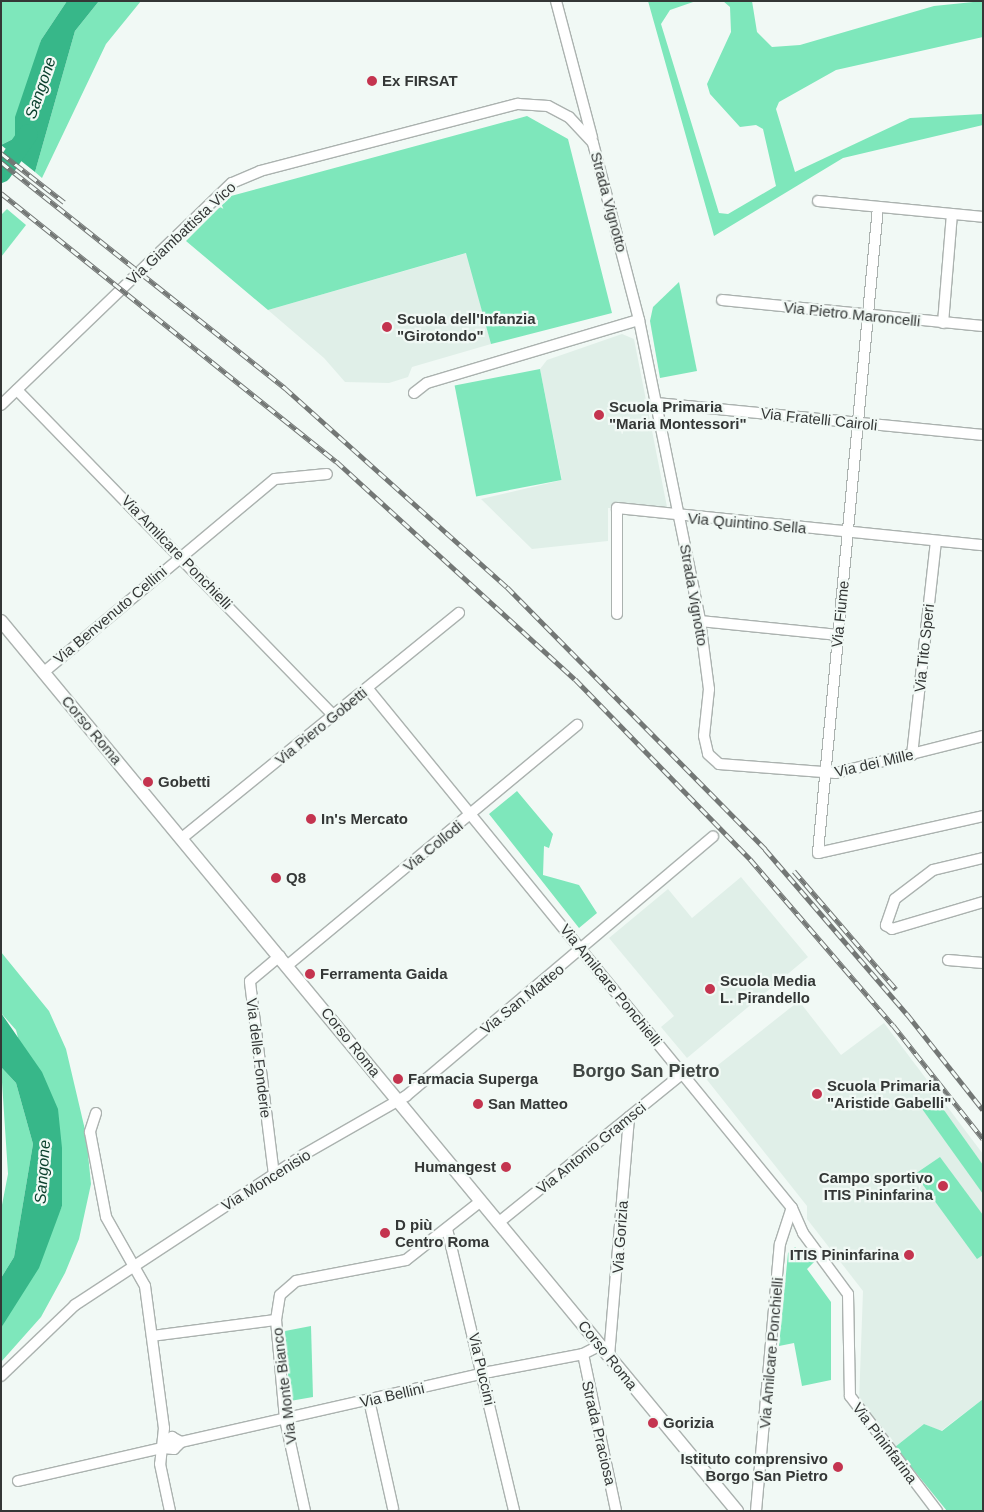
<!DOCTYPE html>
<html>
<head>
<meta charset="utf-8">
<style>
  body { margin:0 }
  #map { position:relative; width:984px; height:1512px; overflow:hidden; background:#f1f9f5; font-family:Helvetica,sans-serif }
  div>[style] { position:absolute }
  .built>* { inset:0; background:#e0efe8 }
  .green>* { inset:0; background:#7ee7bb; transform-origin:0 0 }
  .water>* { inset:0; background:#37b789 }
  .river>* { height:20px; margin:-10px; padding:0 10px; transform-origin:10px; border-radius:10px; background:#37b789 }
  .roads { filter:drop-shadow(1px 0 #abb2af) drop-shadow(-1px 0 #abb2af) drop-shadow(0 1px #abb2af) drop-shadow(0 -1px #abb2af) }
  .minor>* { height:10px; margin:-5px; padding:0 5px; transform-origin:5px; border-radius:5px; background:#fff }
  .tertiary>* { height:12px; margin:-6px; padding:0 6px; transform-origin:6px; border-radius:6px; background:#fff }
  .rail>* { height:5px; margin-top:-2.5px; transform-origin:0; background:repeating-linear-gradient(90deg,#f1f9f5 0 9px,#737775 0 18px); box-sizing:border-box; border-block:1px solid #737775 }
  .dots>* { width:14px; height:14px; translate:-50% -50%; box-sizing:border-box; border:2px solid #f1f9f5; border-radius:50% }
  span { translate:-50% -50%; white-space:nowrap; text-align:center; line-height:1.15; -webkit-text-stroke:4.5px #f1f9f5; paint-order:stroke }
  .poi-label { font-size:15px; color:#343736; font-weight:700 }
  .left { translate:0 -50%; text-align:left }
  .right { translate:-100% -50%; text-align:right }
  .street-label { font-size:15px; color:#343736 }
  .water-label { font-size:16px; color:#0c412e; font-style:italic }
  .quarter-label { font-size:18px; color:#404643; font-weight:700 }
  .frame { position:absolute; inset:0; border:2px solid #343736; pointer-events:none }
</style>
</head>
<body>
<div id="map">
  <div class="built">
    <div style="clip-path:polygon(467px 253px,491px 344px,412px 367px,408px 377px,389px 383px,345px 382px,324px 358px,268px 310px)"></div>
    <div style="clip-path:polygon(622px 334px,634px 339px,667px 507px,608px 508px,608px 541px,532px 549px,481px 499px,562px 480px,540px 369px,547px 360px)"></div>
    <div style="clip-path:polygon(741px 877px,808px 957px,687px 1058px,661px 1027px,674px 1016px,609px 938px,668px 889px,692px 918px)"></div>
    <div style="clip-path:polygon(799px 1001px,841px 1055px,884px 1023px,983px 1154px,983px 1399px,941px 1431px,924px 1424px,895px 1447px,859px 1402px,863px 1291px,807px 1219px,807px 1206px,704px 1076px)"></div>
  </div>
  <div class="green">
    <div style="clip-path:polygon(1px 1px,67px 1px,41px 40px,15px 138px,1px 145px)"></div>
    <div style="clip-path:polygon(99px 1px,141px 1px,106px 44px,42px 178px,35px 172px,75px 31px)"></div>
    <div style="clip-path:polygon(648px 1px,696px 1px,670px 10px,661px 24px,719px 213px,728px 214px,776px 186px,763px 129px,756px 125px,740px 127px,710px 94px,707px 84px,731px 32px,730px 7px,723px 1px,752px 1px,757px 32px,772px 47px,800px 45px,934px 6px,983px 1px,983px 37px,836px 70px,779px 102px,776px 109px,795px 172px,910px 118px,983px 114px,983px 125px,843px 158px,714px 236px)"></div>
    <div style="clip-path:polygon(527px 116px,568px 139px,612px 313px,491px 344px,466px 253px,268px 310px,186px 241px,231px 196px)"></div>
    <div style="clip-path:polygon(7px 209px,26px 225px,1px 257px,1px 215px)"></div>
    <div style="clip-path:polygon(679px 282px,697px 371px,660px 378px,650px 321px,653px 307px)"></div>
    <div style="left:540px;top:369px;width:113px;height:87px;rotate:79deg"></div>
    <div style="clip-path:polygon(517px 791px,553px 834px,549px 848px,544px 846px,543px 875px,579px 885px,597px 913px,579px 928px,489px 814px)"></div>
    <div style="clip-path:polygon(1px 952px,49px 1011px,66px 1049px,86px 1134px,91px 1184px,79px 1239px,65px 1273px,41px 1317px,1px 1362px,1px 1328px,62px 1206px,16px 1030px,1px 1013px)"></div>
    <div style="clip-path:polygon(1px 1067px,16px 1083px,33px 1144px,14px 1257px,1px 1278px,1px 1210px,8px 1174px)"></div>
    <div style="clip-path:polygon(934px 1096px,983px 1165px,983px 1194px,920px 1106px)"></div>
    <div style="clip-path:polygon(940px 1157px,983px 1215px,983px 1255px,977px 1259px,915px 1174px)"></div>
    <div style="clip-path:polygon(795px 1247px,814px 1262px,807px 1269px,831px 1302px,831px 1380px,802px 1386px,794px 1343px,779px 1346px,788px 1253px)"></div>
    <div style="clip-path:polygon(311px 1326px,313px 1397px,290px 1401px,285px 1331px)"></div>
    <div style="clip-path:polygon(983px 1399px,983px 1511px,947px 1511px,895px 1447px,924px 1424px,942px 1431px)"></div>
  </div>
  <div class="water">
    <div style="clip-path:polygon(67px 1px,99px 1px,75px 31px,35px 172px,1px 145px,15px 138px,15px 117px,41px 40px)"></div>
    <div style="clip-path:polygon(1px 1013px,42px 1072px,58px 1109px,62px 1148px,62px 1206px,39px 1268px,1px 1328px,1px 1278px,14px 1257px,33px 1144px,16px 1083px,1px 1067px)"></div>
  </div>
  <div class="river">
    <div style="left:1px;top:173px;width:47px;rotate:-55.3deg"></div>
  </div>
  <div class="roads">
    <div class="minor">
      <div style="left:556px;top:1px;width:141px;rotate:75.2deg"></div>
      <div style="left:818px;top:201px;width:166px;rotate:5.5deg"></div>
      <div style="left:878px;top:207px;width:649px;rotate:95.31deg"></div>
      <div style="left:818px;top:853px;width:169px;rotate:-12.6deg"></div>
      <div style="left:722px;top:300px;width:262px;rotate:5.7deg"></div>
      <div style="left:943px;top:323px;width:109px;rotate:-85.3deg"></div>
      <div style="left:17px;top:390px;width:455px;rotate:45.8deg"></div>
      <div style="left:414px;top:393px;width:16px;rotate:-38deg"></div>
      <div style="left:427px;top:383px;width:221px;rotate:-16.6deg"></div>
      <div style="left:656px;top:403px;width:329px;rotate:5.6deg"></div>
      <div style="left:1px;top:405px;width:320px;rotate:-43.9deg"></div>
      <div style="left:232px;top:183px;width:30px;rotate:-23deg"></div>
      <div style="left:260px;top:171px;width:267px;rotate:-14.6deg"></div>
      <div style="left:518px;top:104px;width:30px;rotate:4deg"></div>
      <div style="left:548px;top:106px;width:24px;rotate:28deg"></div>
      <div style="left:569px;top:117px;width:35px;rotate:47deg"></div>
      <div style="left:593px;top:143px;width:183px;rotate:75.4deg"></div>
      <div style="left:639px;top:320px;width:307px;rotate:78.5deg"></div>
      <div style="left:700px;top:621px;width:69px;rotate:82.5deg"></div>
      <div style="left:709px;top:689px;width:47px;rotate:96.1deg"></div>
      <div style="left:704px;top:736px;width:18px;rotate:77deg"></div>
      <div style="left:708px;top:754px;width:15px;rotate:42deg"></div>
      <div style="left:719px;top:764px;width:117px;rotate:4.4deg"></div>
      <div style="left:836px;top:773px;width:152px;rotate:-14.1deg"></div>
      <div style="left:617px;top:614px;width:106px;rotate:-90deg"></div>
      <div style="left:617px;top:508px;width:368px;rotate:5.8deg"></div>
      <div style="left:700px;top:621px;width:139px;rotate:5.8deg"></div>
      <div style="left:44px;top:672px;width:301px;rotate:-39.9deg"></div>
      <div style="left:275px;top:479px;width:52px;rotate:-5.5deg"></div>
      <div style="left:368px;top:689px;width:670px;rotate:50.75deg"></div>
      <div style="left:792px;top:1208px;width:27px;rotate:66deg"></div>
      <div style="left:803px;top:1233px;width:76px;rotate:53.6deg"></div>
      <div style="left:848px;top:1294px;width:102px;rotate:88.9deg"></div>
      <div style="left:850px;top:1396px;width:144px;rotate:52.9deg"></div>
      <div style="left:912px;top:755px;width:214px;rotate:-83.6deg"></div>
      <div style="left:182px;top:838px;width:357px;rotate:-39.1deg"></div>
      <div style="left:983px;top:858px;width:51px;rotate:166.5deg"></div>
      <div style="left:933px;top:870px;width:48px;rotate:142.7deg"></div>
      <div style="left:895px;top:899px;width:28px;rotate:109deg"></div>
      <div style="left:886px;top:925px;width:7px;rotate:34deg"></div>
      <div style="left:892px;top:929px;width:95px;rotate:-16.5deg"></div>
      <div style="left:948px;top:960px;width:35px;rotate:5deg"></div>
      <div style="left:288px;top:965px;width:376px;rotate:-39.7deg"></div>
      <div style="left:96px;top:1113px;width:20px;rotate:108deg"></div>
      <div style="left:90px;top:1132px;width:86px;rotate:79.3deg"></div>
      <div style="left:106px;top:1217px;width:79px;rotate:60.5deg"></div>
      <div style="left:145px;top:1286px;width:143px;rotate:82.4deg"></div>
      <div style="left:164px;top:1428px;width:36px;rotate:96deg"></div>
      <div style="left:160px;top:1464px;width:48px;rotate:78deg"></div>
      <div style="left:274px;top:1175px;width:195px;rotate:-97.1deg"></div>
      <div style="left:250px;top:981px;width:39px;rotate:-40deg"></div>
      <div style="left:498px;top:1223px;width:238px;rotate:-39deg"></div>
      <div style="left:447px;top:1229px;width:290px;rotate:76.6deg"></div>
      <div style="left:152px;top:1336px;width:125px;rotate:-7.4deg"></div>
      <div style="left:583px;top:1354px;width:160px;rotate:78.1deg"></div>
      <div style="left:609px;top:1356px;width:240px;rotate:-85.2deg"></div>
      <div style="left:1px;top:1376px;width:103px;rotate:-43.8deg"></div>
      <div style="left:75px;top:1305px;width:273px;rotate:-33.3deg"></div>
      <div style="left:303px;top:1155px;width:119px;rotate:-29.8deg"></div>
      <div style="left:406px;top:1096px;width:402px;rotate:-40.2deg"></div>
      <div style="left:369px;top:1400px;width:111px;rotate:77.5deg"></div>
      <div style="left:168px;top:1447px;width:11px;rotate:-68deg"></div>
      <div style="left:172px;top:1437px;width:10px;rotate:29deg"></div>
      <div style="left:18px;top:1481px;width:148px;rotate:-12.9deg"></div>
      <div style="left:162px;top:1448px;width:12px;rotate:5deg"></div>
      <div style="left:174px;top:1449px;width:10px;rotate:-45deg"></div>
      <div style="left:181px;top:1442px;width:316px;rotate:-12.8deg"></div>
      <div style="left:489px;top:1372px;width:96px;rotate:-10.8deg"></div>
      <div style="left:583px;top:1354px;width:20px;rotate:-27deg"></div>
      <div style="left:305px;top:1511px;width:94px;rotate:-102.3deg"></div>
      <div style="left:285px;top:1419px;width:99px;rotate:-95.2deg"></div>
      <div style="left:276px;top:1320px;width:25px;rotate:-81deg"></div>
      <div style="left:280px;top:1295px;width:21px;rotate:-41deg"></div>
      <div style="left:296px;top:1281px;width:112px;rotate:-10.8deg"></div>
      <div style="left:406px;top:1260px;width:95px;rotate:-38.2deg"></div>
      <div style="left:756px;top:1511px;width:268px;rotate:-84.9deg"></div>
      <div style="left:780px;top:1244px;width:38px;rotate:-72deg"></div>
    </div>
    <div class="tertiary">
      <div style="left:1px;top:621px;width:1155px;rotate:50.41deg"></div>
    </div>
  </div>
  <div class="rail">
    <div style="left:1px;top:153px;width:80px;rotate:37.9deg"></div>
    <div style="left:1px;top:162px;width:363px;rotate:38.5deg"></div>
    <div style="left:285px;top:388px;width:298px;rotate:41.9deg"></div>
    <div style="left:507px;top:587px;width:368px;rotate:45.4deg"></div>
    <div style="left:765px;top:849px;width:218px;rotate:49.3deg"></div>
    <div style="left:907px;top:1014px;width:122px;rotate:51.6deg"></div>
    <div style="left:1px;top:193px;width:429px;rotate:38.7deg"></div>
    <div style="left:336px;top:461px;width:323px;rotate:42.4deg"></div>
    <div style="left:575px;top:679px;width:251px;rotate:45.8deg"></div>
    <div style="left:750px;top:859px;width:219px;rotate:49.3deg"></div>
    <div style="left:893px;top:1025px;width:145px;rotate:51.7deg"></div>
    <div style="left:794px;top:871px;width:156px;rotate:49.2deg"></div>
  </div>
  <div class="dots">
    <div style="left:372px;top:81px;background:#c4344f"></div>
    <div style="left:387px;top:327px;background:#c4344f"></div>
    <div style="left:599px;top:415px;background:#c4344f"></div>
    <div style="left:148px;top:782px;background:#c4344f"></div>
    <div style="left:311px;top:819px;background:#c4344f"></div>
    <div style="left:276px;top:878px;background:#c4344f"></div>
    <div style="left:310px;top:974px;background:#c4344f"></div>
    <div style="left:710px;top:989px;background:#c4344f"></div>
    <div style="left:398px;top:1079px;background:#c4344f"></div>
    <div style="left:817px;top:1094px;background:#c4344f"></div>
    <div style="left:478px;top:1104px;background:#c4344f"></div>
    <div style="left:506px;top:1167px;background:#c4344f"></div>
    <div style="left:943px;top:1186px;background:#c4344f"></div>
    <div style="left:385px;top:1233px;background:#c4344f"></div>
    <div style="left:909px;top:1255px;background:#c4344f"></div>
    <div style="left:653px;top:1423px;background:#c4344f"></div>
    <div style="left:838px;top:1467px;background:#c4344f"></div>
  </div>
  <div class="poi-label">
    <span class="left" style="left:382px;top:81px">Ex FIRSAT</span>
    <span class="left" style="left:397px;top:327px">Scuola dell'Infanzia<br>"Girotondo"</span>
    <span class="left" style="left:609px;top:415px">Scuola Primaria<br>"Maria Montessori"</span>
    <span class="left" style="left:158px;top:782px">Gobetti</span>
    <span class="left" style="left:321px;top:819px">In's Mercato</span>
    <span class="left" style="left:286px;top:878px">Q8</span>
    <span class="left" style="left:320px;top:974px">Ferramenta Gaida</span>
    <span class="left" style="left:720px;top:989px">Scuola Media<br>L. Pirandello</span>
    <span class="left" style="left:408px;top:1079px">Farmacia Superga</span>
    <span class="left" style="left:827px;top:1094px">Scuola Primaria<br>"Aristide Gabelli"</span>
    <span class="left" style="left:488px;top:1104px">San Matteo</span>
    <span class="right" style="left:496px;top:1167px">Humangest</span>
    <span class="right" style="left:933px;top:1186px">Campo sportivo<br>ITIS Pininfarina</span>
    <span class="left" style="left:395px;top:1233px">D più<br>Centro Roma</span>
    <span class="right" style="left:899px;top:1255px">ITIS Pininfarina</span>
    <span class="left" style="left:663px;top:1423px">Gorizia</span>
    <span class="right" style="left:828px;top:1467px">Istituto comprensivo<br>Borgo San Pietro</span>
  </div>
  <div class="street-label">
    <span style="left:609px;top:202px;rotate:75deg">Strada Vignotto</span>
    <span style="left:181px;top:233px;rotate:-43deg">Via Giambattista Vico</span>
    <span style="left:852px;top:314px;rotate:6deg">Via Pietro Maroncelli</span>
    <span style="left:819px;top:419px;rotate:6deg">Via Fratelli Cairoli</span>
    <span style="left:747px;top:523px;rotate:5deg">Via Quintino Sella</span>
    <span style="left:177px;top:552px;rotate:46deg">Via Amilcare Ponchielli</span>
    <span style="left:694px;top:595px;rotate:80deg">Strada Vignotto</span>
    <span style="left:840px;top:614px;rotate:-84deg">Via Fiume</span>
    <span style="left:110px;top:615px;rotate:-40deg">Via Benvenuto Cellini</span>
    <span style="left:924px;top:648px;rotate:-84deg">Via Tito Speri</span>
    <span style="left:321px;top:726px;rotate:-39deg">Via Piero Gobetti</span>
    <span style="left:92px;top:730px;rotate:50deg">Corso Roma</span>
    <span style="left:874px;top:763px;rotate:-13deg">Via dei Mille</span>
    <span style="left:433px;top:846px;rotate:-39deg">Via Collodi</span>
    <span style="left:611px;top:985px;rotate:51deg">Via Amilcare Ponchielli</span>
    <span style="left:522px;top:999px;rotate:-39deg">Via San Matteo</span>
    <span style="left:351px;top:1042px;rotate:51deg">Corso Roma</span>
    <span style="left:259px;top:1058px;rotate:83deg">Via delle Fonderie</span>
    <span style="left:591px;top:1148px;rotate:-39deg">Via Antonio Gramsci</span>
    <span style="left:266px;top:1180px;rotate:-32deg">Via Moncenisio</span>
    <span style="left:620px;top:1237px;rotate:-86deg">Via Gorizia</span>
    <span style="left:771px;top:1353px;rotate:-85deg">Via Amilcare Ponchielli</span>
    <span style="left:608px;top:1355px;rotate:51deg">Corso Roma</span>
    <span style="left:482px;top:1369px;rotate:77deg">Via Puccini</span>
    <span style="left:284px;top:1386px;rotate:-97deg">Via Monte Bianco</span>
    <span style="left:392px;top:1395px;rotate:-13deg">Via Bellini</span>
    <span style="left:599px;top:1433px;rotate:77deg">Strada Praciosa</span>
    <span style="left:885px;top:1443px;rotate:53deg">Via Pininfarina</span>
  </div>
  <div class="water-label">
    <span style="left:41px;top:88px;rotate:-71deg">Sangone</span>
    <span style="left:43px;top:1172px;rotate:-86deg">Sangone</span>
  </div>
  <div class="quarter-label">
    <span style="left:646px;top:1071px">Borgo San Pietro</span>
  </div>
  <div class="frame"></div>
</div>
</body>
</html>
